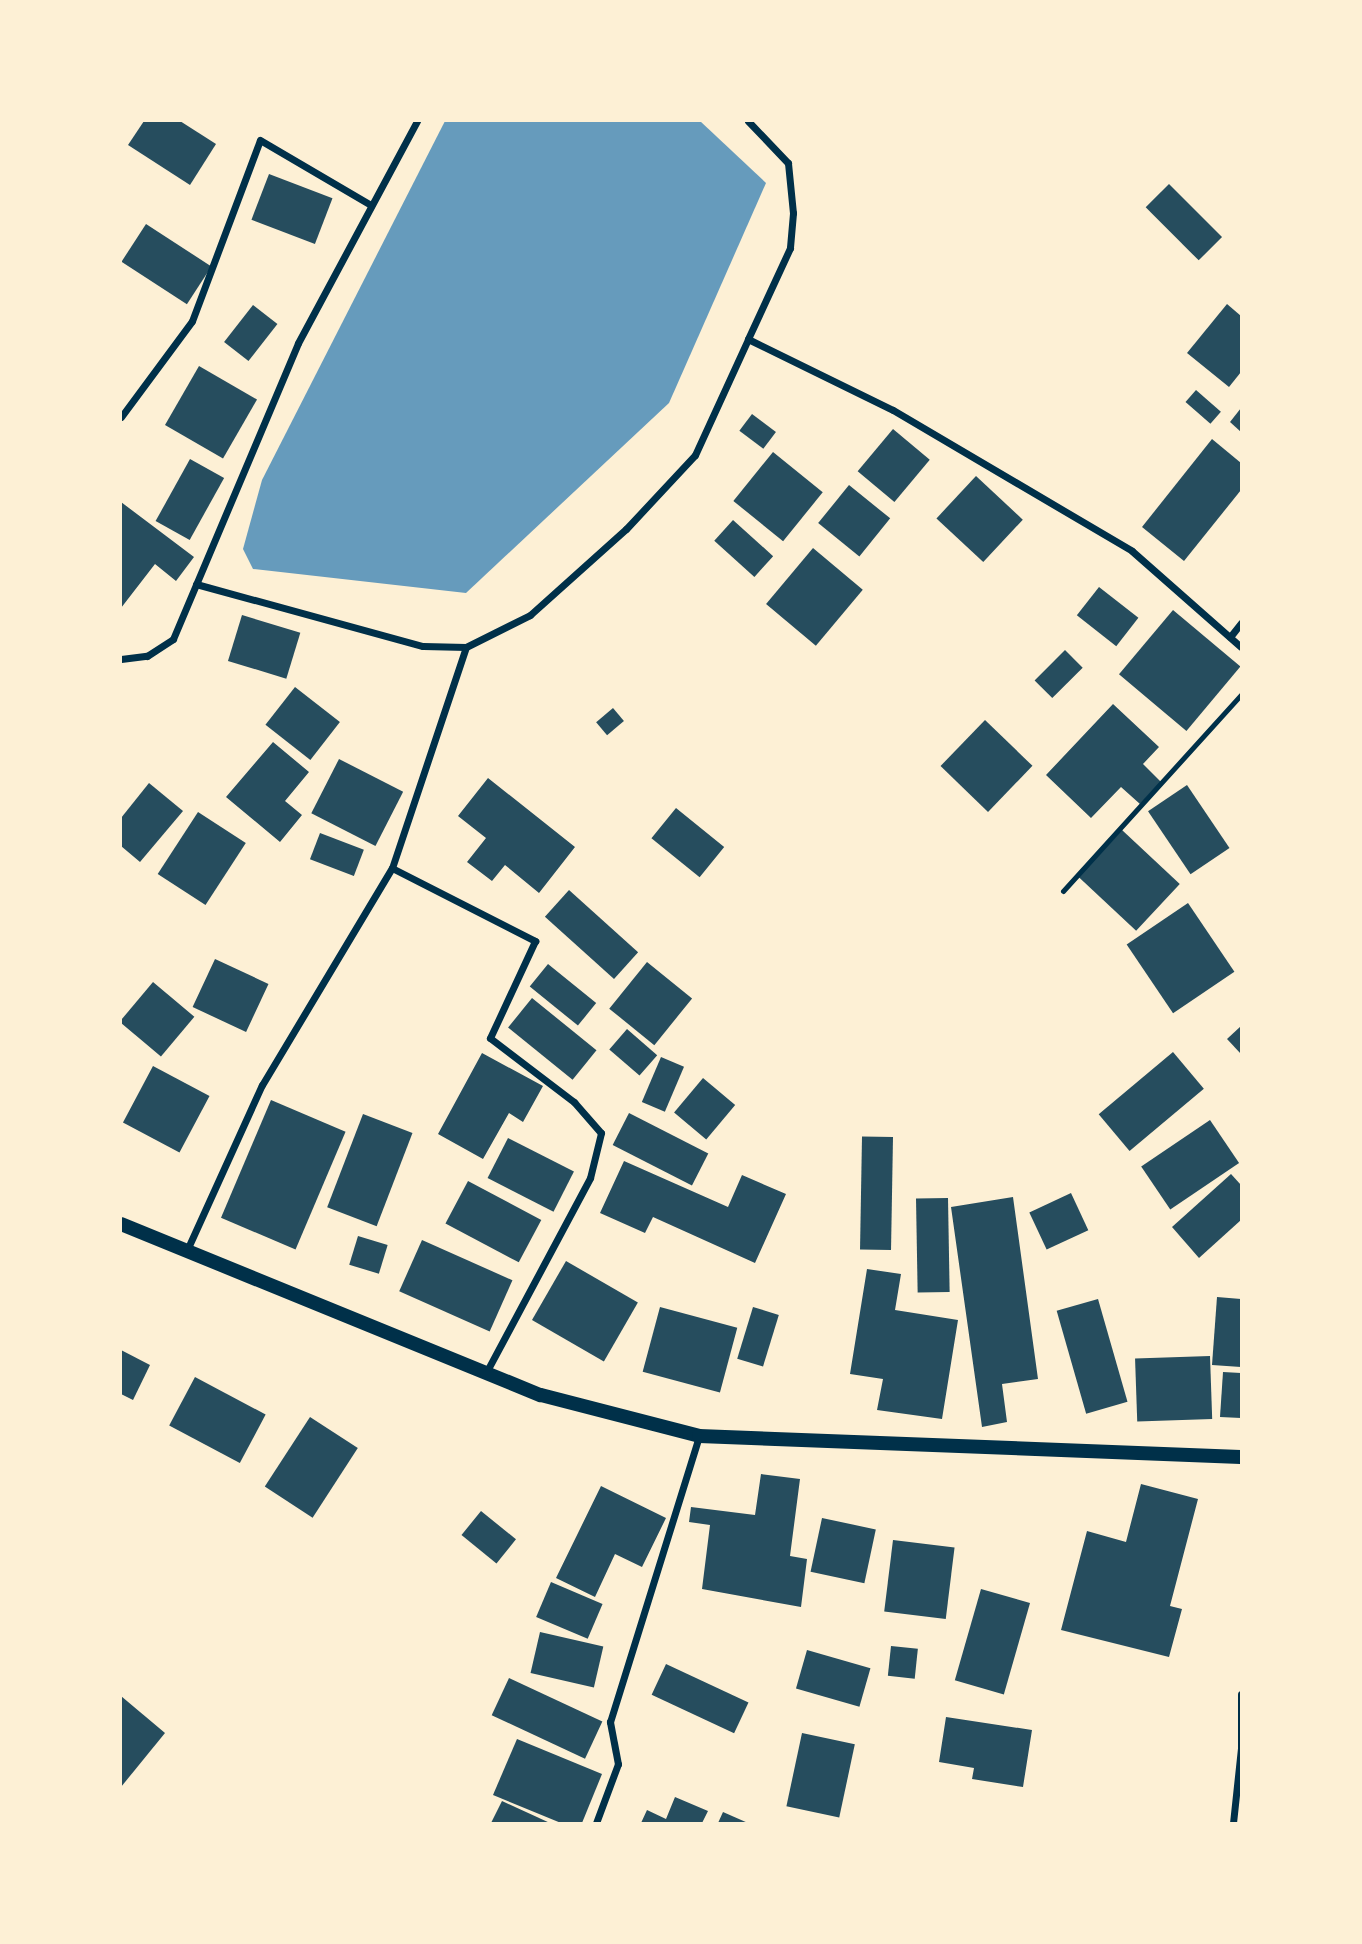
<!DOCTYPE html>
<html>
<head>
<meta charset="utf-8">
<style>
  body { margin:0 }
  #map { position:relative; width:1362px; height:1944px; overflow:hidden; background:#fdf0d5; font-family:"Golos Text",sans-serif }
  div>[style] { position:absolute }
  .water>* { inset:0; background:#669bbc }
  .building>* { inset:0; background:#264d5e; transform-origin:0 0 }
  .service>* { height:5px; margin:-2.5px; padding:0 2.5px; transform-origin:2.5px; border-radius:2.5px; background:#003049 }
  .minor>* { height:7px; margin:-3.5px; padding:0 3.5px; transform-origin:3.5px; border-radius:3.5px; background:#003049 }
  .secondary>* { height:14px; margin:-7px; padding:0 7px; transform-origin:7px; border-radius:7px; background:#003049 }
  span { translate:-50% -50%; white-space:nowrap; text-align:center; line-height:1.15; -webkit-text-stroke:5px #fdf0d5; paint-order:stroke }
  .frame { position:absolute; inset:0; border:122px solid #fdf0d5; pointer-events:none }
</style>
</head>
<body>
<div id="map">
  <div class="water">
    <div style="clip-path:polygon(445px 121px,700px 121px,766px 183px,669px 403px,466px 593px,253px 569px,243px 549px,262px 480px)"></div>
  </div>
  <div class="building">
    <div style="clip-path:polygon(144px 121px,180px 121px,216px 144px,190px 185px,128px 145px)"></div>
    <div style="left:269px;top:174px;width:68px;height:49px;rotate:21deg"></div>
    <div style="left:1169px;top:184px;width:75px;height:33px;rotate:45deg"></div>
    <div style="left:146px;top:224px;width:78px;height:45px;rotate:33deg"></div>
    <div style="clip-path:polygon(1227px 304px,1241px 316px,1241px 372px,1229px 387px,1187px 353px)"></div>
    <div style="left:253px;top:305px;width:31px;height:47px;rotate:38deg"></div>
    <div style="left:199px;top:366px;width:67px;height:68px;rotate:30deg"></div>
    <div style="left:1196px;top:390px;width:33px;height:16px;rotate:41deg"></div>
    <div style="clip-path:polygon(1241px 408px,1241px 432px,1230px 422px)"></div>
    <div style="left:752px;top:414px;width:30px;height:21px;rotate:37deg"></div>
    <div style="left:893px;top:429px;width:48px;height:55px;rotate:40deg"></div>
    <div style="clip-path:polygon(1212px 439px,1241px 463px,1241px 490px,1184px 561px,1142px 527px)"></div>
    <div style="left:773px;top:452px;width:64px;height:63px;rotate:39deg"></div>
    <div style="left:190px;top:459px;width:39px;height:71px;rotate:29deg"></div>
    <div style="left:976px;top:476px;width:64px;height:58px;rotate:43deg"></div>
    <div style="left:849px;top:485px;width:53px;height:49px;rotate:39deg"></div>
    <div style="clip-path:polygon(121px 502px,194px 557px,176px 581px,155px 564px,121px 608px)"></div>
    <div style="left:733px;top:520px;width:54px;height:28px;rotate:42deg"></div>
    <div style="left:813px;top:548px;width:65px;height:73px;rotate:40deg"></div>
    <div style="left:1099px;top:587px;width:50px;height:36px;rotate:38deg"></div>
    <div style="left:1173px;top:610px;width:88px;height:84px;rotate:40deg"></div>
    <div style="left:242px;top:615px;width:61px;height:48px;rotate:17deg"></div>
    <div style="left:1065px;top:650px;width:25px;height:43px;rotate:45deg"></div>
    <div style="left:295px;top:687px;width:57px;height:48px;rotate:38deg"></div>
    <div style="clip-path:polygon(1113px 704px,1159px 747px,1143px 764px,1161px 782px,1140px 804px,1121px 787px,1091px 818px,1046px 775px)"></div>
    <div style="left:613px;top:708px;width:17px;height:22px;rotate:50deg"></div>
    <div style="left:985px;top:720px;width:66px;height:64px;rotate:44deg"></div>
    <div style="clip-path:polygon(273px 742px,309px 772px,285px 801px,302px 815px,280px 842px,226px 797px)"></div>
    <div style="left:339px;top:759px;width:72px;height:61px;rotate:27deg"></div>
    <div style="clip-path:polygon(488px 778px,575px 847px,539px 893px,505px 865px,492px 881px,467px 862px,486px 838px,458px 816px)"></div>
    <div style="clip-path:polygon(149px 783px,183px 811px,140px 862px,121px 846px,121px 818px)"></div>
    <div style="left:1187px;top:785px;width:76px;height:47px;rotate:56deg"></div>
    <div style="left:676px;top:808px;width:62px;height:39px;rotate:39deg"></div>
    <div style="left:198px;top:812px;width:57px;height:74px;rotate:33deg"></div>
    <div style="left:1122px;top:830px;width:79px;height:64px;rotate:43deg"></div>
    <div style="left:320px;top:833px;width:47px;height:28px;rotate:21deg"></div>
    <div style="left:569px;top:890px;width:93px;height:36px;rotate:42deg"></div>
    <div style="left:1188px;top:903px;width:83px;height:74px;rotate:56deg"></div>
    <div style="left:215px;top:959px;width:59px;height:53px;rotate:25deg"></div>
    <div style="left:647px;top:962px;width:58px;height:60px;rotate:39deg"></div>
    <div style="left:548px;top:964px;width:62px;height:29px;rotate:39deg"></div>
    <div style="left:153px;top:982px;width:54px;height:52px;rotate:40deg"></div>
    <div style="left:532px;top:998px;width:83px;height:38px;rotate:39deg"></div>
    <div style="clip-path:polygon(1241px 1026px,1241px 1054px,1227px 1039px)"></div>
    <div style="left:627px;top:1029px;width:40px;height:27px;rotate:41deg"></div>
    <div style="left:1173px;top:1052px;width:48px;height:97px;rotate:50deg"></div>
    <div style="clip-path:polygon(482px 1053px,543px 1086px,523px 1122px,509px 1113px,483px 1159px,438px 1134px)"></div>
    <div style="left:661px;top:1057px;width:25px;height:49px;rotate:23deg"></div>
    <div style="left:153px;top:1066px;width:64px;height:64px;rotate:28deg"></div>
    <div style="left:703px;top:1078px;width:42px;height:45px;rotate:40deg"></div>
    <div style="left:271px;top:1100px;width:81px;height:128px;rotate:23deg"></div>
    <div style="left:629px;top:1113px;width:89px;height:36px;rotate:27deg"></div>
    <div style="left:363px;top:1114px;width:53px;height:100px;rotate:21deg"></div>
    <div style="left:1210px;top:1120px;width:52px;height:83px;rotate:56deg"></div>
    <div style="left:893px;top:1137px;width:113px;height:31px;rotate:91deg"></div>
    <div style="left:508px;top:1138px;width:74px;height:45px;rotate:27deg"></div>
    <div style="clip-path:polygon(624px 1161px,728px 1207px,742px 1175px,786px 1194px,755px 1263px,653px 1217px,645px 1233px,600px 1213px)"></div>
    <div style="clip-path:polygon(1231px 1174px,1241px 1185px,1241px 1220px,1199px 1258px,1172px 1227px)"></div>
    <div style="left:468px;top:1181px;width:83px;height:48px;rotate:28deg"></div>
    <div style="left:1071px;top:1193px;width:41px;height:46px;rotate:65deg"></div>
    <div style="clip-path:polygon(1013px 1197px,1038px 1379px,1002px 1384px,1007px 1422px,982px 1427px,951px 1207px)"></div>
    <div style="left:948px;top:1198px;width:94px;height:32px;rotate:89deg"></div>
    <div style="left:358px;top:1236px;width:31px;height:30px;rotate:17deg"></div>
    <div style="left:422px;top:1240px;width:99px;height:56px;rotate:24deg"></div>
    <div style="left:566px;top:1261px;width:83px;height:68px;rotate:30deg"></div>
    <div style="clip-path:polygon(867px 1269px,901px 1274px,895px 1310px,958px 1320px,942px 1419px,877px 1410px,883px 1379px,850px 1374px)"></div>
    <div style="clip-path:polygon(1217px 1297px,1241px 1299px,1241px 1367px,1212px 1365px)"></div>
    <div style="left:1098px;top:1299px;width:107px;height:43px;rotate:74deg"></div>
    <div style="left:660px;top:1307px;width:80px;height:67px;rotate:15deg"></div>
    <div style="left:753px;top:1307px;width:27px;height:54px;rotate:17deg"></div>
    <div style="clip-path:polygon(121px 1350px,150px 1365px,133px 1400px,121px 1394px)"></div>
    <div style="left:1210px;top:1356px;width:63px;height:75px;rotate:88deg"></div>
    <div style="clip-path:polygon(1223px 1372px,1241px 1373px,1241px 1418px,1220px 1417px)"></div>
    <div style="left:195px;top:1377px;width:80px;height:55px;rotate:28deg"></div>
    <div style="left:310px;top:1417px;width:57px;height:83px;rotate:33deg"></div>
    <div style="clip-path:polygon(761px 1474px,800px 1479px,790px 1556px,807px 1559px,801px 1607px,702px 1589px,710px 1525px,689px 1522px,691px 1507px,755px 1515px)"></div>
    <div style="clip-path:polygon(1141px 1484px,1198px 1499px,1170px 1606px,1182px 1609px,1169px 1657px,1061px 1630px,1087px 1531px,1126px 1542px)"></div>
    <div style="clip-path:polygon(601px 1486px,666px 1518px,642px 1567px,615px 1554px,595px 1597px,556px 1578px)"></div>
    <div style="left:481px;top:1511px;width:45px;height:31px;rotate:39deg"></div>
    <div style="left:822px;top:1518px;width:55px;height:55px;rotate:12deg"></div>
    <div style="left:893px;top:1540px;width:62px;height:72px;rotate:7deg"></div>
    <div style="left:551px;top:1582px;width:56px;height:38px;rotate:23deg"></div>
    <div style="left:981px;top:1589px;width:51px;height:95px;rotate:16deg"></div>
    <div style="left:540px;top:1632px;width:65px;height:42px;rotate:13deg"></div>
    <div style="left:891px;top:1646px;width:27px;height:30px;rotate:6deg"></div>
    <div style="left:807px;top:1650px;width:66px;height:40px;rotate:16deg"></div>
    <div style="left:666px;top:1664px;width:91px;height:34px;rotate:25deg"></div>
    <div style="left:509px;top:1678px;width:103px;height:41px;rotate:25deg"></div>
    <div style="clip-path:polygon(121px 1696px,165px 1733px,121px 1787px)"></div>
    <div style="clip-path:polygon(946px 1717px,1032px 1730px,1023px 1787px,972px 1779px,974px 1768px,939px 1762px)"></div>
    <div style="left:802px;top:1733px;width:54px;height:75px;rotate:12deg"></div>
    <div style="clip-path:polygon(517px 1739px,602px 1774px,582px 1823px,561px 1823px,493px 1795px)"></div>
    <div style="clip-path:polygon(675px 1797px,708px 1811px,702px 1823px,641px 1823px,647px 1810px,666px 1819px)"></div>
    <div style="clip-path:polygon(502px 1801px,550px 1823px,491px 1823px)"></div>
    <div style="clip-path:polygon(723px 1812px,748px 1823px,718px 1823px)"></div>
  </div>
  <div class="service">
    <div style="left:1063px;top:891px;width:265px;rotate:-47.8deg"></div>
  </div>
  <div class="minor">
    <div style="left:748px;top:121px;width:58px;rotate:46.4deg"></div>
    <div style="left:788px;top:163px;width:50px;rotate:84.3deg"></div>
    <div style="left:793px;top:213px;width:35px;rotate:95deg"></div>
    <div style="left:790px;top:248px;width:100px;rotate:114.8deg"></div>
    <div style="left:748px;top:339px;width:161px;rotate:26.1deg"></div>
    <div style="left:893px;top:410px;width:277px;rotate:30.5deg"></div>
    <div style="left:1132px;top:551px;width:145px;rotate:41.4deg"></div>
    <div style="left:121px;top:417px;width:119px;rotate:-53.5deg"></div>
    <div style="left:192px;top:321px;width:193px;rotate:-69.4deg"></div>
    <div style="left:260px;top:140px;width:129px;rotate:30.4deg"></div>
    <div style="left:196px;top:584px;width:235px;rotate:15.3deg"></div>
    <div style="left:423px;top:646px;width:43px;rotate:1.3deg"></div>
    <div style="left:466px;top:647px;width:72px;rotate:-26.6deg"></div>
    <div style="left:530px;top:615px;width:129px;rotate:-41.9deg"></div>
    <div style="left:626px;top:529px;width:101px;rotate:-47deg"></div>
    <div style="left:695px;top:455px;width:128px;rotate:-65.4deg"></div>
    <div style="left:1230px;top:637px;width:18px;rotate:-52deg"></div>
    <div style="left:121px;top:659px;width:26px;rotate:-7deg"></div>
    <div style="left:147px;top:656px;width:31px;rotate:-33deg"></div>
    <div style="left:173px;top:639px;width:321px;rotate:-67.1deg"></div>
    <div style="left:298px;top:343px;width:252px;rotate:-61.8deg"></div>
    <div style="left:392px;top:868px;width:233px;rotate:-71.5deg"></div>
    <div style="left:187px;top:1250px;width:181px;rotate:-65.6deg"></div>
    <div style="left:262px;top:1085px;width:253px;rotate:-59.1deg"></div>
    <div style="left:392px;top:868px;width:161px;rotate:27deg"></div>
    <div style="left:535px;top:941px;width:107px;rotate:114.9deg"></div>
    <div style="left:490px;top:1038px;width:106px;rotate:37.3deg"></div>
    <div style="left:574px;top:1102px;width:41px;rotate:48.9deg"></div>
    <div style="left:601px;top:1133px;width:46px;rotate:103.7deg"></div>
    <div style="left:590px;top:1178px;width:221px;rotate:118.1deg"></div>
    <div style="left:596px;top:1823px;width:63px;rotate:-69.6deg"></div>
    <div style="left:618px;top:1764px;width:43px;rotate:-100.8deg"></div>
    <div style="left:610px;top:1722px;width:300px;rotate:-72.7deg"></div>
    <div style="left:1233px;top:1823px;width:75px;rotate:-83.9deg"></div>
    <div style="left:1241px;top:1748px;width:54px;rotate:-90deg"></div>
  </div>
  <div class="secondary">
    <div style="left:121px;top:1224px;width:453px;rotate:22.2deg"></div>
    <div style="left:541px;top:1395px;width:163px;rotate:14.5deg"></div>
    <div style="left:699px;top:1436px;width:542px;rotate:2.22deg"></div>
  </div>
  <div class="frame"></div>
</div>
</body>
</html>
